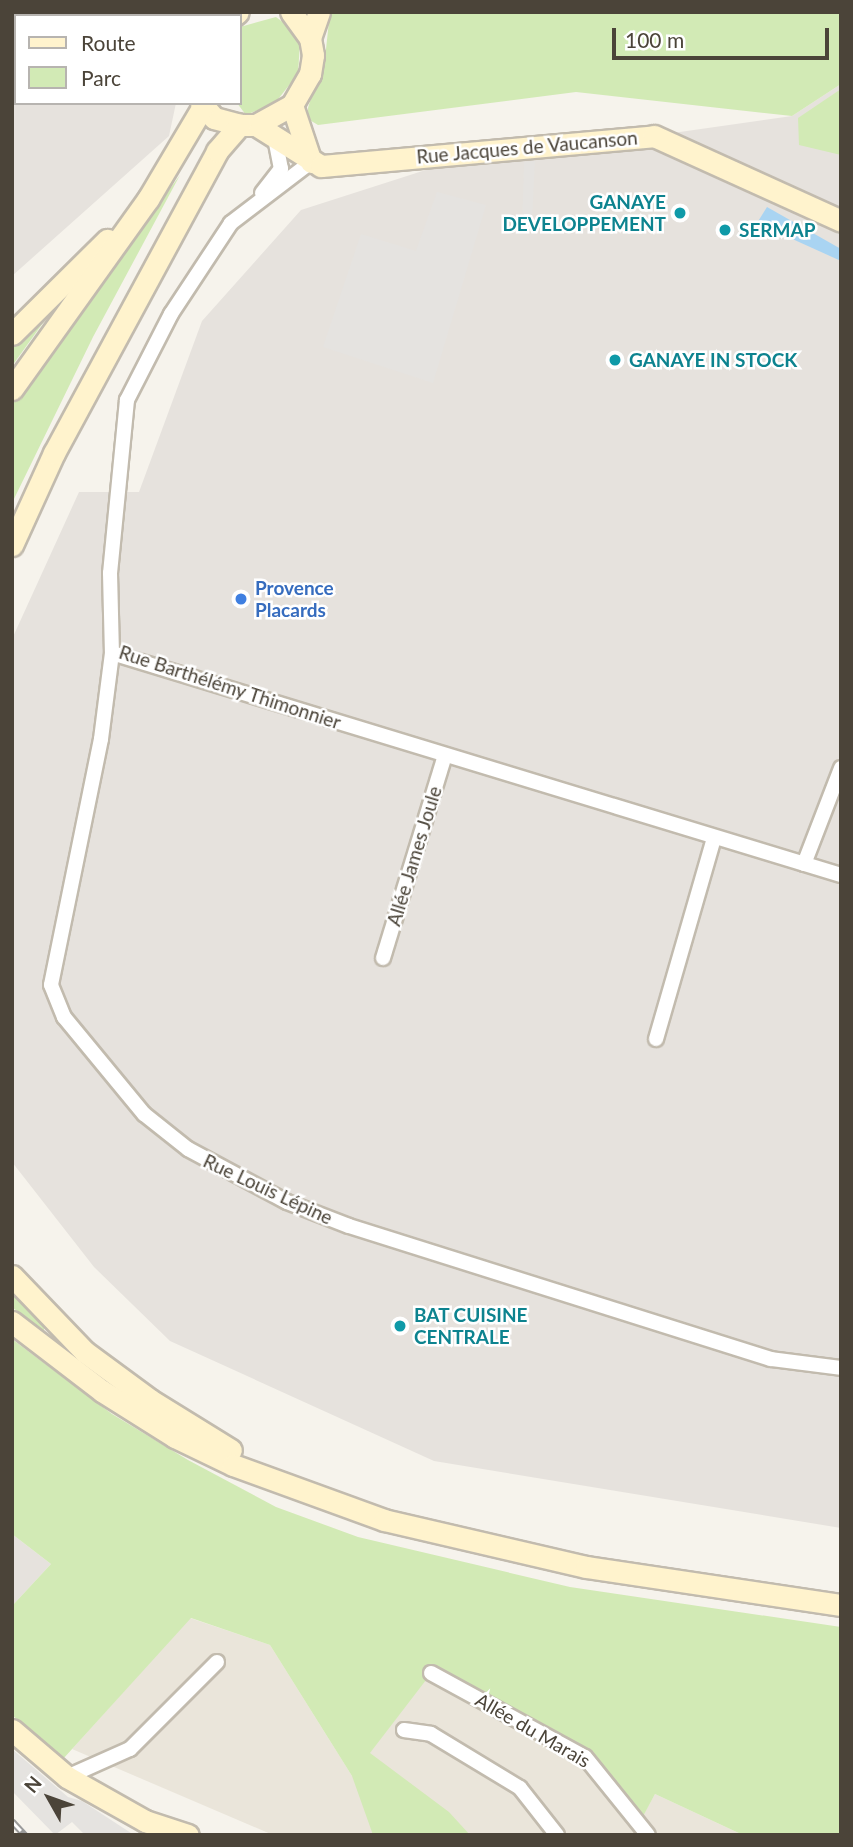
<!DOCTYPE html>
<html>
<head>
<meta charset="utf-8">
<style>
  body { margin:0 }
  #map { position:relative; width:853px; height:1847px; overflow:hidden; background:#f6f3ec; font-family:Lato,sans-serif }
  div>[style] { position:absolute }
  .residential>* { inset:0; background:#eae5da }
  .industrial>* { inset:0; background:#e6e2dd }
  .green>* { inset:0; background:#d2eab5 }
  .parking>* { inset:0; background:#e5e3e0 }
  .water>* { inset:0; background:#a9d4f2 }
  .roads { filter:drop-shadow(2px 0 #c2bbae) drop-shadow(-2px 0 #c2bbae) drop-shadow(0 2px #c2bbae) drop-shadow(0 -2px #c2bbae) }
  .street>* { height:14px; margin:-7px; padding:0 7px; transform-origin:7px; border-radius:7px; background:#fff }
  .secondary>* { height:21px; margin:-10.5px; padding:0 10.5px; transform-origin:10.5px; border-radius:10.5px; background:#fff3cd }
  .rail>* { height:7px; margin-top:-3.5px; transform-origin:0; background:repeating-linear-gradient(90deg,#fff 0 13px,#9a9a9a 0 26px); box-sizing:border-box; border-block:2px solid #9a9a9a }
  .dots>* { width:19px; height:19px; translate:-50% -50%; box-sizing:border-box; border:4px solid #fff; border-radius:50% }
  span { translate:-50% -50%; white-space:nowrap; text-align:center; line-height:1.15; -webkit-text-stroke:5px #fff; paint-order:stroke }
  .street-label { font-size:19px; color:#4b4439 }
  .culture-label { font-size:19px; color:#0d838f; font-weight:700 }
  .right { translate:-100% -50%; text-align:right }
  .left { translate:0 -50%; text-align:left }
  .shop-label { font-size:19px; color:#366cbe; font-weight:700 }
  .frame { position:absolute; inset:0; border:14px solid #4b4439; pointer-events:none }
  .legend { position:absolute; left:14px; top:14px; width:228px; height:91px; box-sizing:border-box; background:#fff; border:2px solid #b7b4b0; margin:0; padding:9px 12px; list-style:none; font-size:21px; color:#4b4439 }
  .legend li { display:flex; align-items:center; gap:14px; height:35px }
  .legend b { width:35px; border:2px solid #b7b4b0 }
  .north { position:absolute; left:14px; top:1763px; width:70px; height:70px; -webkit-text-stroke:5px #fff; paint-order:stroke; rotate:310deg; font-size:19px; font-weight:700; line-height:28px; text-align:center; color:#4b4439 }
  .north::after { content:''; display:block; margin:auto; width:24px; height:32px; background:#4b4439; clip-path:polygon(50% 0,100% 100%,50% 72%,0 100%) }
  .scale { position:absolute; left:612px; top:28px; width:217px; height:32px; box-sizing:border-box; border:4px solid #4b4439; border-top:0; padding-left:9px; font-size:21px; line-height:24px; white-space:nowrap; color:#4b4439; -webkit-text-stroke:5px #fff; paint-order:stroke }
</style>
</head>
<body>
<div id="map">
  <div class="residential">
    <div style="clip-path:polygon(190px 1618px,270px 1645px,352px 1776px,435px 1667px,579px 1745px,609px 1773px,641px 1819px,655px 1794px,743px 1835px,273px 1835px,72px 1749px)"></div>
  </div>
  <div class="industrial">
    <div style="clip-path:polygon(12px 12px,202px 12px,16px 16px,16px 103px,176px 103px,169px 136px,12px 276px)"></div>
    <div style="clip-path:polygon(841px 84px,841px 1528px,434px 1461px,170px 1341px,94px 1267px,12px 1162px,12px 639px,79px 492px,139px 492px,202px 321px,301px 210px,435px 167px,792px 116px)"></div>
    <div style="clip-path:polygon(12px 1534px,51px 1564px,12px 1606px)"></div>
  </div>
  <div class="green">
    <div style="clip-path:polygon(330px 12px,841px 12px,841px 84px,792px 116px,576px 92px,318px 125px,308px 119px,308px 108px,326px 49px)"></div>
    <div style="clip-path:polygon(276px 17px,296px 32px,300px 42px,298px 74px,275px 103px,246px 115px,237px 103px,240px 27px)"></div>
    <div style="clip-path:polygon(841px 89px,841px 155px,799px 145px,798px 118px)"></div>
    <div style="clip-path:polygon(180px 175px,93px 337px,12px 503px,12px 405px)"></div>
    <div style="clip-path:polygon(46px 313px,48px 316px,12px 366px,12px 347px)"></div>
    <div style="clip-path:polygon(12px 1290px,44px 1328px,44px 1333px,12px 1307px)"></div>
    <div style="clip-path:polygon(12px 1339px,112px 1414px,188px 1460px,276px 1507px,358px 1537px,570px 1587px,841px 1627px,841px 1835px,743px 1835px,655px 1794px,641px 1820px,609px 1773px,579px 1745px,436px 1667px,370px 1753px,449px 1812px,470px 1835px,373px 1835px,352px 1776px,270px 1645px,191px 1618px,63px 1759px,12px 1715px,12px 1606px,51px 1564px,12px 1534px)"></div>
  </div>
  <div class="parking">
    <div style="clip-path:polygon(535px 161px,532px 223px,522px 225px,524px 162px)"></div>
    <div style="clip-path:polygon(437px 192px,486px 205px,433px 383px,323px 347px,361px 234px,416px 251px)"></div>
    <div style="clip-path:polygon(12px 1749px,68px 1797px,82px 1801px,131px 1833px,85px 1835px,72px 1822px,55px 1835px,12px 1791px)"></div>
  </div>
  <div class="water">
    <div style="clip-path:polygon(767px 207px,841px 249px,841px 261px,757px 223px)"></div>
  </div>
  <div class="roads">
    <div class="street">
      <div style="left:135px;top:12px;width:9px;rotate:27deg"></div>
      <div style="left:311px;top:162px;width:101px;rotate:142.7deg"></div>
      <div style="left:231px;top:223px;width:109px;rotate:123.4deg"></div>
      <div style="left:171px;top:314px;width:97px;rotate:117.1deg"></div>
      <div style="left:127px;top:400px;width:174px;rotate:95.6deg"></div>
      <div style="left:110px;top:573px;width:80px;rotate:88.6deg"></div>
      <div style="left:112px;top:653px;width:87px;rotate:97.3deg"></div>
      <div style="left:101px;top:739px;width:251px;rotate:101.5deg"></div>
      <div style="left:51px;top:985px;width:35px;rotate:68deg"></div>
      <div style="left:64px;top:1017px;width:126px;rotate:50.5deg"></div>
      <div style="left:144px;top:1114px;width:56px;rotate:38.5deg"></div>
      <div style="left:188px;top:1149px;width:112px;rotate:28.2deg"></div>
      <div style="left:287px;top:1202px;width:66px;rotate:21.2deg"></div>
      <div style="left:349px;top:1226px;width:442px;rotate:17.5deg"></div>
      <div style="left:771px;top:1359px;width:71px;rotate:7.3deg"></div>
      <div style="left:262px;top:193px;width:31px;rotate:-52deg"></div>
      <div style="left:281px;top:169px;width:32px;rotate:-101deg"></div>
      <div style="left:112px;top:653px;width:762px;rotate:16.94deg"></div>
      <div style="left:804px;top:864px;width:103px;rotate:-68.9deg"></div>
      <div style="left:383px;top:958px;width:212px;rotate:-73deg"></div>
      <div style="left:656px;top:1039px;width:209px;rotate:-73.9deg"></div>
      <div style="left:431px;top:1673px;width:175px;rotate:28.6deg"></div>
      <div style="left:585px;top:1757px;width:100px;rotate:51.1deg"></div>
      <div style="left:404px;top:1730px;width:27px;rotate:8deg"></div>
      <div style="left:431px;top:1734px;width:104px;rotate:31.2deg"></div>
      <div style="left:520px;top:1788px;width:60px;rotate:51.8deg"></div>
      <div style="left:67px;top:1777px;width:69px;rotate:-24deg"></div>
      <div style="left:130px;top:1749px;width:123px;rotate:-45deg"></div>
    </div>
    <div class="secondary">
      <div style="left:233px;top:16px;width:6px;rotate:-39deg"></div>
      <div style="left:310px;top:38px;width:28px;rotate:-71deg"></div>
      <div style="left:201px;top:103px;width:20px;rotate:49deg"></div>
      <div style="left:214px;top:118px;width:27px;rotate:15deg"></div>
      <div style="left:240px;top:125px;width:16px"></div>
      <div style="left:256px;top:125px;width:41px;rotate:-29.1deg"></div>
      <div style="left:292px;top:105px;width:36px;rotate:-60deg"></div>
      <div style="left:310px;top:74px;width:19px;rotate:-81deg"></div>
      <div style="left:313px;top:55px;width:17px;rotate:-100deg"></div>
      <div style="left:310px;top:38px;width:32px;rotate:-126deg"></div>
      <div style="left:292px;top:105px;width:60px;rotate:71.6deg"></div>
      <div style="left:256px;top:125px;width:77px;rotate:32.2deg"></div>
      <div style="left:321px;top:166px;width:334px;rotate:-5.1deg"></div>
      <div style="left:654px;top:136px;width:205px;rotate:24.4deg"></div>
      <div style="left:12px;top:334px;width:134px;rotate:-44.7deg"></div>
      <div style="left:12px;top:389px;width:234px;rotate:-54.4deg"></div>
      <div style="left:148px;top:199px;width:106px;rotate:-59.3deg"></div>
      <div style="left:12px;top:545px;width:101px;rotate:-65.5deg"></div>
      <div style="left:54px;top:453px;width:343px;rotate:-61.6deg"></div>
      <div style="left:217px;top:151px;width:35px;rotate:-49deg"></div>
      <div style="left:12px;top:1276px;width:105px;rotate:46.2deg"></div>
      <div style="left:85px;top:1352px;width:81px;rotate:36.4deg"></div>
      <div style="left:150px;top:1400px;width:95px;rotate:31.7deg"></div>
      <div style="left:12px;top:1322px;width:113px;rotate:37.5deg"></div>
      <div style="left:102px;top:1391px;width:86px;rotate:32.2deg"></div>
      <div style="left:175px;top:1437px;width:64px;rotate:25.8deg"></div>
      <div style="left:233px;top:1465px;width:161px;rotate:20deg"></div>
      <div style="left:384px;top:1520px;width:207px;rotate:13.1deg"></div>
      <div style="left:586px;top:1567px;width:258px;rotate:8.5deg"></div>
      <div style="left:12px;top:1730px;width:72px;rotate:40.5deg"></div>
      <div style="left:67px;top:1777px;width:90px;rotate:29.4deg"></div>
      <div style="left:145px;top:1821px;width:45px;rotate:18deg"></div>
    </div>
  </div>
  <div class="rail">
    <div style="left:12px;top:1821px;width:19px;rotate:47deg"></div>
  </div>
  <div class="dots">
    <div style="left:680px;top:213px;background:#0f9aa8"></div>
    <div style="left:725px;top:230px;background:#0f9aa8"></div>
    <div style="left:615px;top:360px;background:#0f9aa8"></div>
    <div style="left:241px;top:599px;background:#3f7fe0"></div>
    <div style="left:400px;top:1326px;background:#0f9aa8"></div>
  </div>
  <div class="street-label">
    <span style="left:527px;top:147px;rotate:-5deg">Rue Jacques de Vaucanson</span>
    <span style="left:230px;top:687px;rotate:18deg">Rue Barthélémy Thimonnier</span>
    <span style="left:414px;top:856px;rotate:-73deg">Allée James Joule</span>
    <span style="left:268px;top:1189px;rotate:25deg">Rue Louis Lépine</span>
    <span style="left:533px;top:1730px;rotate:30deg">Allée du Marais</span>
  </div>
  <div class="culture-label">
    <span class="right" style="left:666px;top:213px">GANAYE<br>DEVELOPPEMENT</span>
    <span class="left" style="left:739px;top:230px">SERMAP</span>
    <span class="left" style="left:629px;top:360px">GANAYE IN STOCK</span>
    <span class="left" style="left:414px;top:1326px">BAT CUISINE<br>CENTRALE</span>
  </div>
  <div class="shop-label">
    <span class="left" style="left:255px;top:599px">Provence<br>Placards</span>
  </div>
  <div class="frame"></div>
  <ul class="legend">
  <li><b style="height:9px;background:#fff3cd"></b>Route</li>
  <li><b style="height:19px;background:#d2eab5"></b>Parc</li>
  </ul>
  <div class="north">N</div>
  <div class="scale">100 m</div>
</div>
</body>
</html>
